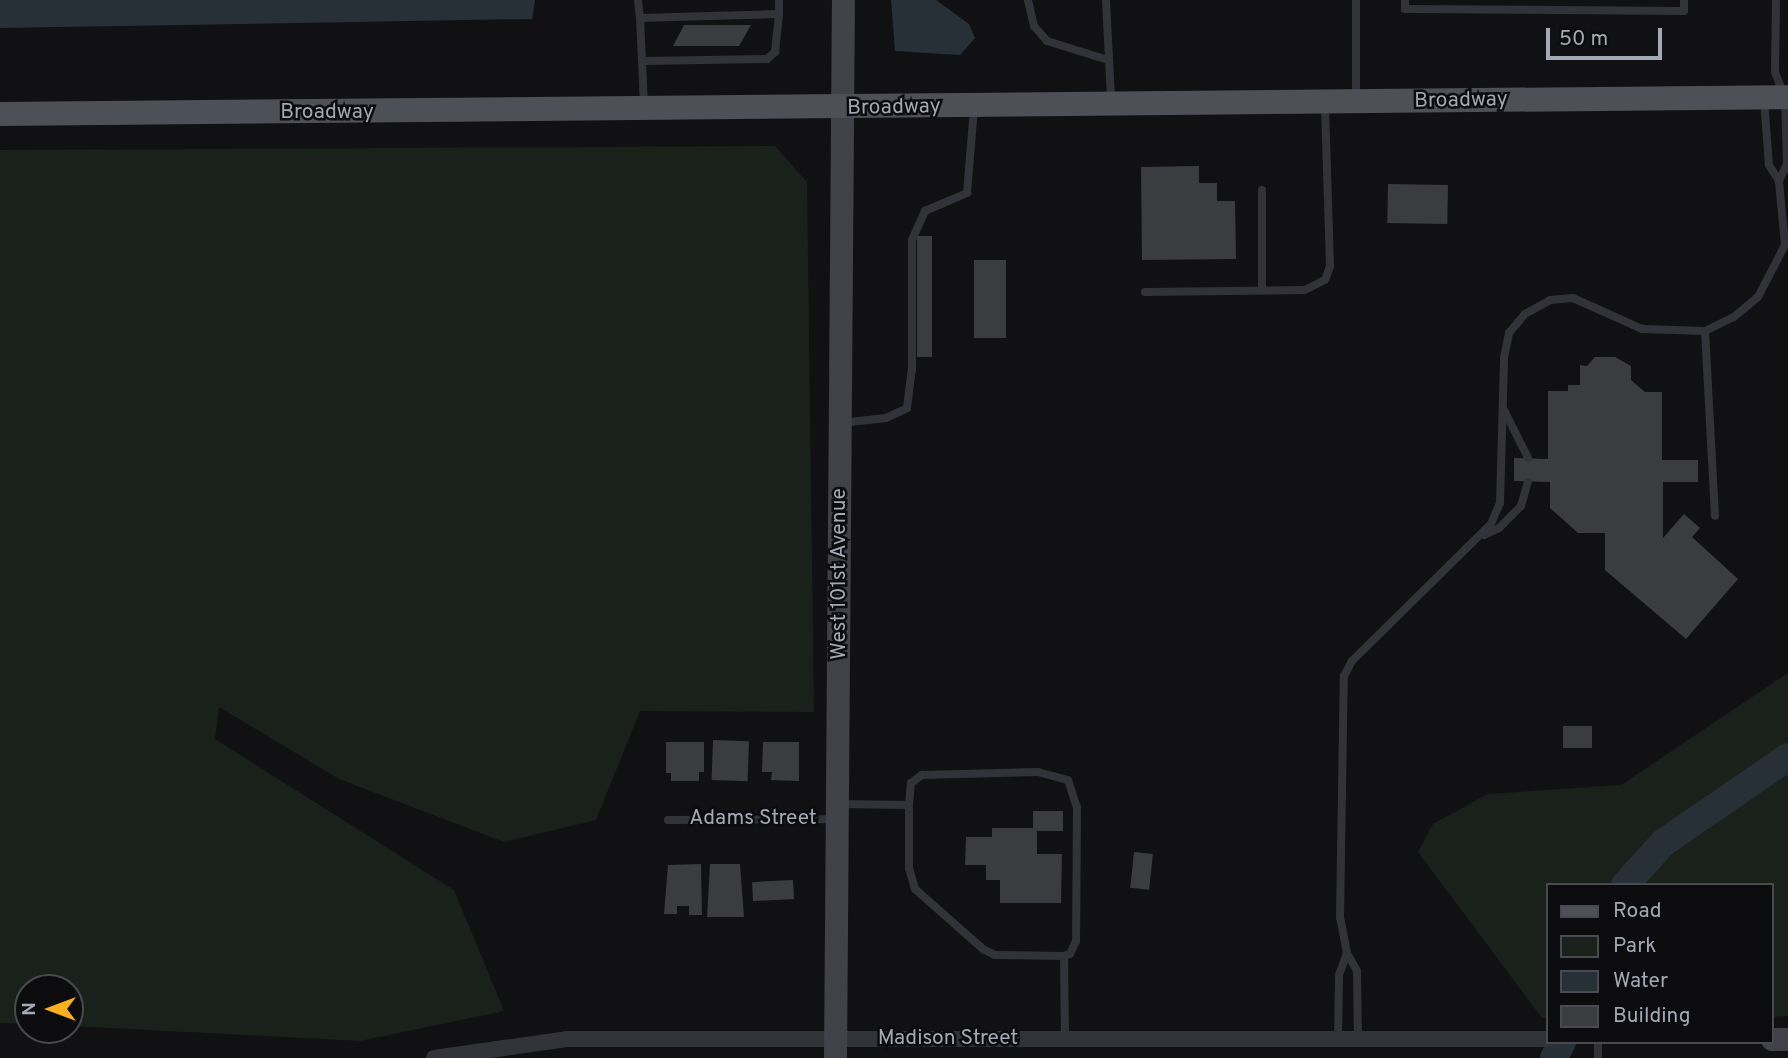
<!DOCTYPE html>
<html>
<head>
<meta charset="utf-8">
<style>
  body { margin:0 }
  #map { position:relative; width:1788px; height:1058px; overflow:hidden; background:#111113; font-family:Overpass,sans-serif }
  div>[style] { position:absolute }
  .green>* { inset:0; background:#19211a }
  .water>* { inset:0; background:#273037 }
  .river>* { height:28px; margin:-14px; padding:0 14px; transform-origin:14px; border-radius:14px; background:#273037 }
  .building>* { inset:0; background:#3b3c40; transform-origin:0 0 }
  .lane>* { height:8px; margin:-4px; padding:0 4px; transform-origin:4px; border-radius:4px; background:#323338 }
  .street>* { height:16px; margin:-8px; padding:0 8px; transform-origin:8px; border-radius:8px; background:#323338 }
  .secondary>* { height:23px; margin:-11.5px; padding:0 11.5px; transform-origin:11.5px; border-radius:11.5px; background:#404248 }
  .primary>* { height:24px; margin:-12px; padding:0 12px; transform-origin:12px; border-radius:12px; background:#4e5057 }
  span { translate:-50% -50%; white-space:nowrap; text-align:center; line-height:1.15; -webkit-text-stroke:5px #0c0c0e; paint-order:stroke }
  .street-label { font-size:21px; color:#a2a8b4 }
  .legend { position:absolute; left:1546px; top:883px; width:228px; height:161px; box-sizing:border-box; background:#0c0c0e; border:2px solid #484a50; margin:0; padding:9px 12px; list-style:none; font-size:21px; color:#a2a8b4 }
  .legend li { display:flex; align-items:center; gap:14px; height:35px }
  .legend b { width:35px; border:2px solid #484a50 }
  .north { position:absolute; left:14px; top:974px; width:70px; height:70px; box-sizing:border-box; background:#0c0c0e; border:2px solid #484a50; border-radius:50%; rotate:270deg; font-size:19px; font-weight:700; line-height:28px; text-align:center; color:#a2a8b4 }
  .north::after { content:''; display:block; margin:auto; width:24px; height:32px; background:#faae22; clip-path:polygon(50% 0,100% 100%,50% 72%,0 100%) }
  .scale { position:absolute; left:1546px; top:28px; width:116px; height:32px; box-sizing:border-box; border:4px solid #a2a8b4; border-top:0; padding-left:9px; font-size:21px; line-height:24px; white-space:nowrap; color:#a2a8b4; -webkit-text-stroke:5px #0c0c0e; paint-order:stroke }
</style>
</head>
<body>
<div id="map">
  <div class="green">
    <div style="clip-path:polygon(775px 146px,807px 182px,814px 712px,640px 711px,596px 820px,504px 842px,339px 779px,219px 707px,215px 739px,454px 890px,504px 1011px,360px 1041px,70px 1026px,70px 988px,28px 988px,28px 1024px,0 1023px,0 150px)"></div>
    <div style="clip-path:polygon(1788px 673px,1788px 1016px,1772px 1017px,1772px 885px,1548px 885px,1548px 1018px,1542px 1018px,1418px 852px,1433px 824px,1488px 794px,1621px 785px)"></div>
  </div>
  <div class="water">
    <div style="clip-path:polygon(0 0,535px 0,532px 19px,0 28px)"></div>
    <div style="clip-path:polygon(891px 0,936px 0,969px 24px,975px 38px,960px 55px,895px 51px)"></div>
  </div>
  <div class="river">
    <div style="left:1625px;top:885px;width:57px;rotate:-47.9deg"></div>
    <div style="left:1663px;top:843px;width:152px;rotate:-34.5deg"></div>
    <div style="left:1554px;top:1058px;width:18px;rotate:-63deg"></div>
  </div>
  <div class="building">
    <div style="clip-path:polygon(684px 25px,751px 25px,739px 46px,673px 46px)"></div>
    <div style="clip-path:polygon(1199px 166px,1199px 183px,1217px 183px,1217px 201px,1235px 201px,1236px 259px,1142px 260px,1141px 167px)"></div>
    <div style="left:1388px;top:184px;width:60px;height:39px;rotate:1deg"></div>
    <div style="left:917px;top:236px;width:15px;height:121px"></div>
    <div style="left:974px;top:260px;width:32px;height:78px"></div>
    <div style="clip-path:polygon(1595px 357px,1615px 357px,1631px 366px,1631px 380px,1645px 392px,1662px 392px,1662px 460px,1698px 460px,1698px 482px,1663px 482px,1663px 538px,1684px 514px,1700px 528px,1692px 537px,1738px 579px,1686px 639px,1605px 570px,1605px 533px,1578px 533px,1550px 508px,1550px 482px,1514px 481px,1514px 458px,1548px 459px,1548px 391px,1568px 391px,1568px 385px,1580px 385px,1580px 365px,1587px 366px)"></div>
    <div style="left:1592px;top:726px;width:22px;height:29px;rotate:90deg"></div>
    <div style="left:713px;top:740px;width:36px;height:40px;rotate:2deg"></div>
    <div style="clip-path:polygon(666px 742px,704px 742px,704px 772px,699px 772px,699px 781px,671px 781px,671px 773px,666px 773px)"></div>
    <div style="clip-path:polygon(763px 742px,799px 742px,799px 781px,771px 780px,772px 772px,762px 772px)"></div>
    <div style="clip-path:polygon(1033px 811px,1063px 811px,1063px 831px,1037px 831px,1037px 854px,1062px 854px,1061px 903px,1000px 903px,1000px 880px,986px 880px,986px 865px,965px 865px,966px 837px,992px 837px,992px 828px,1033px 828px)"></div>
    <div style="left:1134px;top:852px;width:19px;height:36px;rotate:6deg"></div>
    <div style="clip-path:polygon(701px 864px,702px 915px,689px 915px,689px 906px,677px 906px,677px 914px,664px 914px,668px 865px)"></div>
    <div style="clip-path:polygon(710px 864px,740px 864px,744px 917px,707px 917px)"></div>
    <div style="left:793px;top:880px;width:19px;height:41px;rotate:87deg"></div>
  </div>
  <div class="lane">
    <div style="left:638px;top:0;width:18px;rotate:84deg"></div>
    <div style="left:1028px;top:0;width:27px;rotate:77deg"></div>
    <div style="left:1034px;top:26px;width:20px;rotate:49deg"></div>
    <div style="left:1047px;top:41px;width:64px;rotate:17.3deg"></div>
    <div style="left:1106px;top:0;width:99px;rotate:87.1deg"></div>
    <div style="left:1356px;top:0;width:99px;rotate:90deg"></div>
    <div style="left:1405px;top:0;width:9px;rotate:90deg"></div>
    <div style="left:1405px;top:9px;width:279px;rotate:0.4deg"></div>
    <div style="left:1684px;top:11px;width:11px;rotate:-90deg"></div>
    <div style="left:1776px;top:0;width:72px;rotate:90.8deg"></div>
    <div style="left:1775px;top:72px;width:22px;rotate:69deg"></div>
    <div style="left:644px;top:61px;width:123px;rotate:-0.9deg"></div>
    <div style="left:767px;top:59px;width:11px;rotate:-41deg"></div>
    <div style="left:775px;top:52px;width:38px;rotate:-84deg"></div>
    <div style="left:644px;top:105px;width:87px;rotate:-92.6deg"></div>
    <div style="left:640px;top:18px;width:139px;rotate:-1.6deg"></div>
    <div style="left:779px;top:14px;width:14px;rotate:-90deg"></div>
    <div style="left:1779px;top:181px;width:19px;rotate:-65deg"></div>
    <div style="left:1787px;top:164px;width:66px;rotate:-91.7deg"></div>
    <div style="left:1262px;top:190px;width:100px;rotate:90deg"></div>
    <div style="left:1145px;top:292px;width:160px;rotate:-0.7deg"></div>
    <div style="left:1305px;top:290px;width:22px;rotate:-27deg"></div>
    <div style="left:1325px;top:280px;width:15px;rotate:-70deg"></div>
    <div style="left:1330px;top:266px;width:161px;rotate:-91.8deg"></div>
    <div style="left:1705px;top:331px;width:185px;rotate:86.9deg"></div>
    <div style="left:1503px;top:408px;width:56px;rotate:63.4deg"></div>
    <div style="left:841px;top:423px;width:45px;rotate:-6.3deg"></div>
    <div style="left:886px;top:418px;width:23px;rotate:-25deg"></div>
    <div style="left:907px;top:408px;width:38px;rotate:-83deg"></div>
    <div style="left:912px;top:370px;width:130px;rotate:-90deg"></div>
    <div style="left:912px;top:240px;width:32px;rotate:-66deg"></div>
    <div style="left:925px;top:211px;width:46px;rotate:-23.2deg"></div>
    <div style="left:967px;top:193px;width:86px;rotate:-85.3deg"></div>
    <div style="left:1484px;top:535px;width:17px;rotate:-25deg"></div>
    <div style="left:1499px;top:528px;width:31px;rotate:-45deg"></div>
    <div style="left:1521px;top:506px;width:25px;rotate:-74deg"></div>
    <div style="left:838px;top:804px;width:71px;rotate:0.8deg"></div>
    <div style="left:909px;top:805px;width:63px;rotate:90deg"></div>
    <div style="left:909px;top:868px;width:22px;rotate:74deg"></div>
    <div style="left:915px;top:889px;width:91px;rotate:41.4deg"></div>
    <div style="left:983px;top:949px;width:13px;rotate:27deg"></div>
    <div style="left:995px;top:955px;width:69px;rotate:0.8deg"></div>
    <div style="left:1064px;top:956px;width:84px;rotate:89.3deg"></div>
    <div style="left:909px;top:805px;width:22px;rotate:-85deg"></div>
    <div style="left:911px;top:783px;width:14px;rotate:-36deg"></div>
    <div style="left:922px;top:775px;width:116px;rotate:-1.5deg"></div>
    <div style="left:1038px;top:772px;width:31px;rotate:15deg"></div>
    <div style="left:1068px;top:780px;width:28px;rotate:72deg"></div>
    <div style="left:1077px;top:807px;width:134px;rotate:90.4deg"></div>
    <div style="left:1076px;top:941px;width:14px;rotate:115deg"></div>
    <div style="left:1070px;top:954px;width:6px;rotate:162deg"></div>
    <div style="left:668px;top:820px;width:167px;rotate:-0.3deg"></div>
    <div style="left:1338px;top:1040px;width:65px;rotate:-89.1deg"></div>
    <div style="left:1339px;top:975px;width:23px;rotate:-70deg"></div>
    <div style="left:1358px;top:1041px;width:70px;rotate:-90.8deg"></div>
    <div style="left:1357px;top:971px;width:21px;rotate:-119deg"></div>
    <div style="left:1347px;top:953px;width:36px;rotate:-101deg"></div>
    <div style="left:1340px;top:918px;width:242px;rotate:-89.1deg"></div>
    <div style="left:1344px;top:676px;width:17px;rotate:-62deg"></div>
    <div style="left:1352px;top:661px;width:195px;rotate:-44.6deg"></div>
    <div style="left:1491px;top:524px;width:23px;rotate:-67deg"></div>
    <div style="left:1500px;top:503px;width:146px;rotate:-88.4deg"></div>
    <div style="left:1504px;top:357px;width:25px;rotate:-78deg"></div>
    <div style="left:1509px;top:333px;width:25px;rotate:-50deg"></div>
    <div style="left:1525px;top:314px;width:29px;rotate:-29deg"></div>
    <div style="left:1550px;top:300px;width:23px;rotate:-5deg"></div>
    <div style="left:1573px;top:298px;width:76px;rotate:24.2deg"></div>
    <div style="left:1642px;top:329px;width:63px;rotate:1.8deg"></div>
    <div style="left:1705px;top:331px;width:32px;rotate:-26deg"></div>
    <div style="left:1734px;top:317px;width:31px;rotate:-40deg"></div>
    <div style="left:1758px;top:297px;width:59px;rotate:-62.6deg"></div>
    <div style="left:1785px;top:245px;width:64px;rotate:-95.4deg"></div>
    <div style="left:1779px;top:181px;width:19px;rotate:-122deg"></div>
    <div style="left:1769px;top:165px;width:65px;rotate:-94.4deg"></div>
    <div style="left:1598px;top:1058px;width:16px;rotate:-90deg"></div>
  </div>
  <div class="street">
    <div style="left:434px;top:1058px;width:134px;rotate:-8.1deg"></div>
    <div style="left:567px;top:1039px;width:981px"></div>
  </div>
  <div class="secondary">
    <div style="left:1772px;top:1039px;width:16px"></div>
    <div style="left:835px;top:1058px;width:1058px;rotate:-89.57deg"></div>
  </div>
  <div class="primary">
    <div style="left:0;top:114px;width:1788px;rotate:-0.54deg"></div>
  </div>
  <div class="street-label">
    <span style="left:1461px;top:101px;rotate:-1deg">Broadway</span>
    <span style="left:894px;top:108px;rotate:-1deg">Broadway</span>
    <span style="left:327px;top:113px">Broadway</span>
    <span style="left:840px;top:574px;rotate:-90deg">West 101st Avenue</span>
    <span style="left:753px;top:819px">Adams Street</span>
    <span style="left:948px;top:1039px">Madison Street</span>
  </div>
  <ul class="legend">
  <li><b style="height:9px;background:#4e5057"></b>Road</li>
  <li><b style="height:19px;background:#19211a"></b>Park</li>
  <li><b style="height:19px;background:#273037"></b>Water</li>
  <li><b style="height:19px;background:#3b3c40"></b>Building</li>
  </ul>
  <div class="north">N</div>
  <div class="scale">50 m</div>
</div>
</body>
</html>
